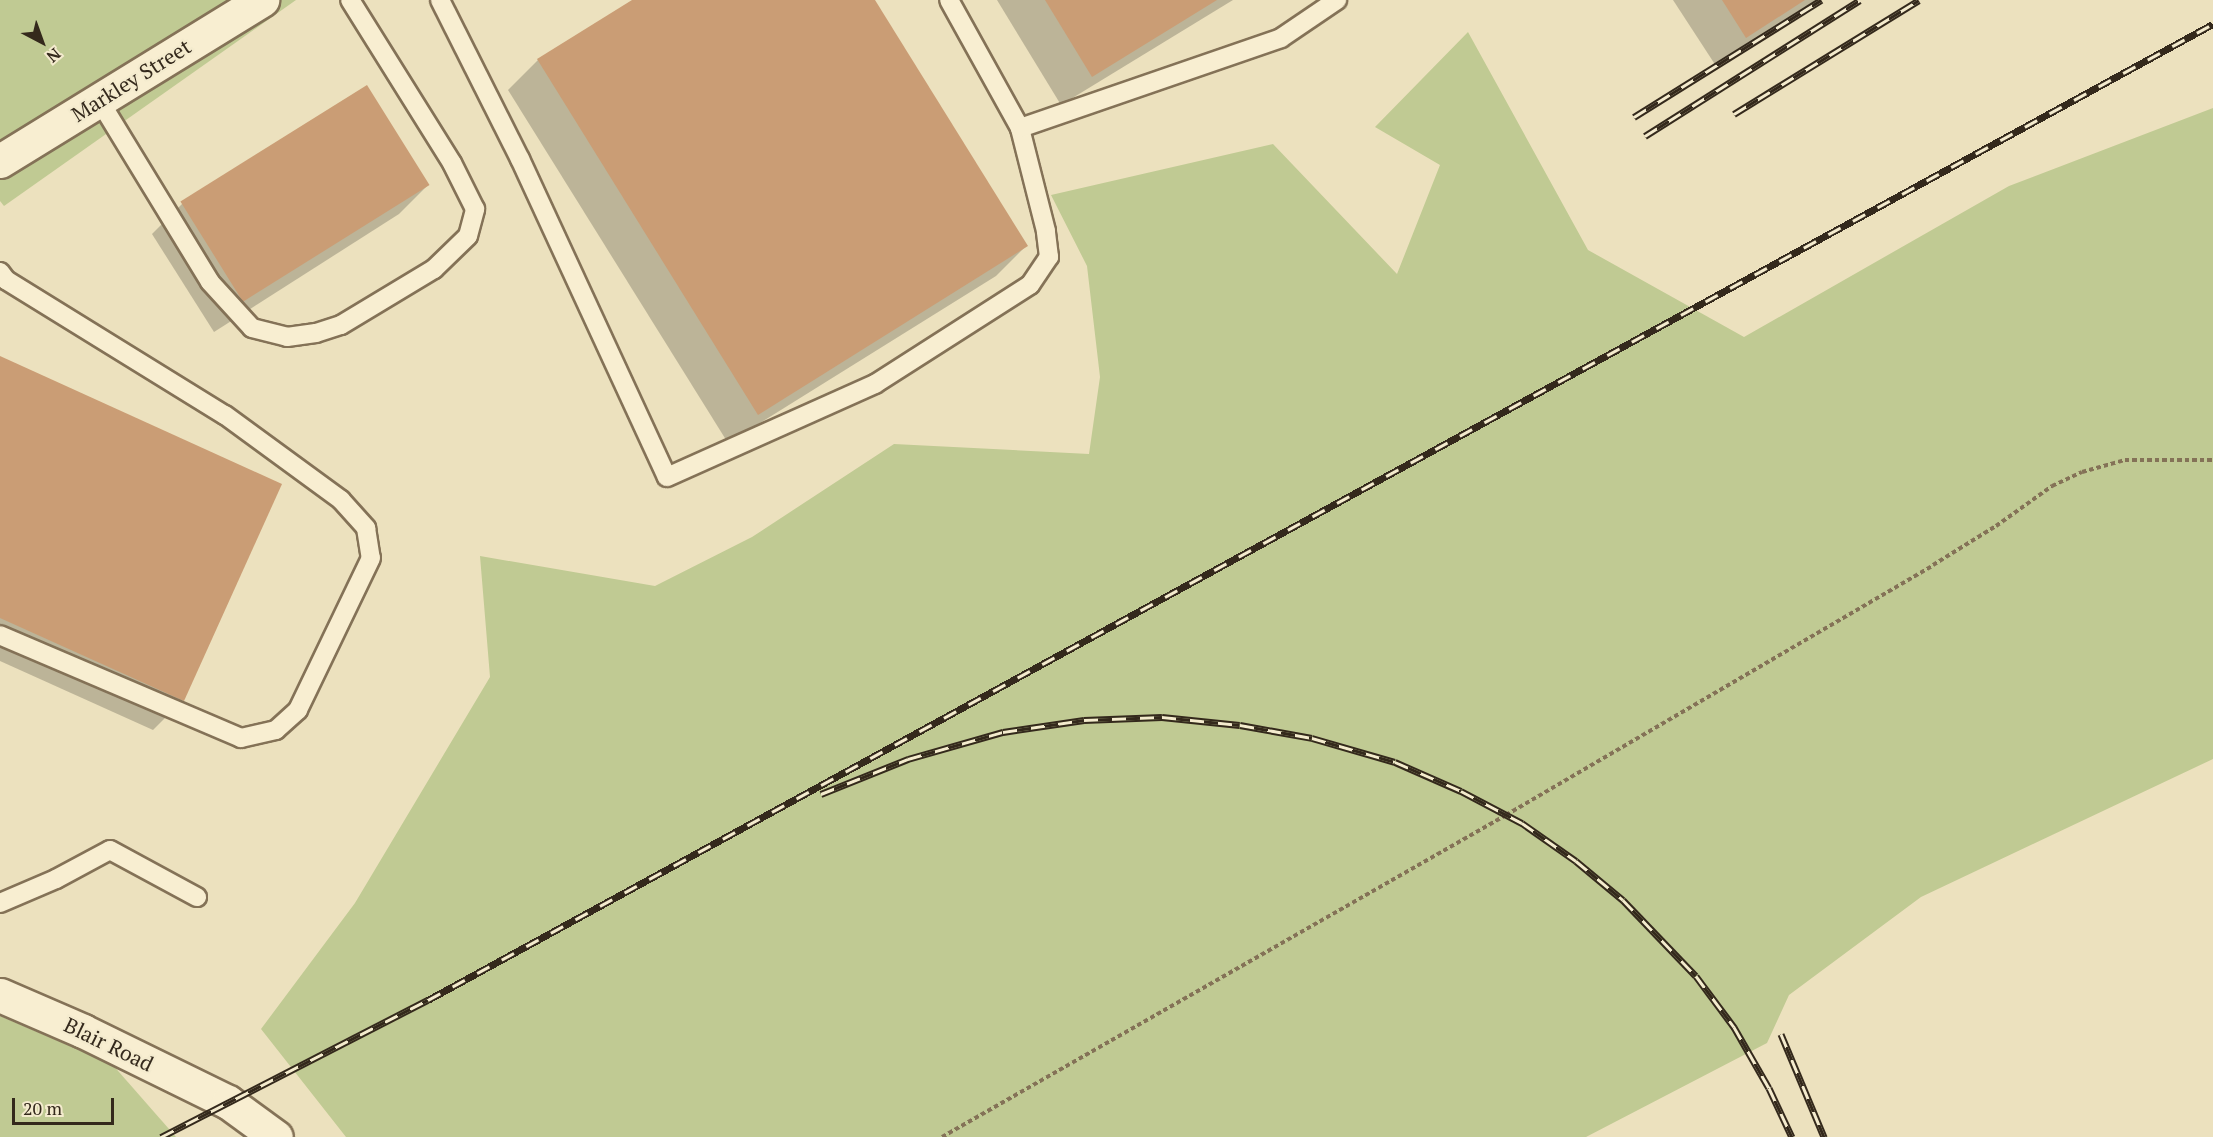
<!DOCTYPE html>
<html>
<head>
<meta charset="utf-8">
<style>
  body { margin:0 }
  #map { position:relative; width:2213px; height:1137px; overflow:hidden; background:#ece1be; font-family:"PT Serif",serif }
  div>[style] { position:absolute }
  .green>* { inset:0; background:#c0ca93 }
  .shadow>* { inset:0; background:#0003 }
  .building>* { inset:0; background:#ca9d75; transform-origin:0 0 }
  .path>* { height:4px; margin-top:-2px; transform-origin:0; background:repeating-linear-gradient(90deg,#847257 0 4.5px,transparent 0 7.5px) }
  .roads { filter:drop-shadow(2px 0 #847257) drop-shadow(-2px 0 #847257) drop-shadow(0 2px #847257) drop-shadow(0 -2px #847257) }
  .service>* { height:18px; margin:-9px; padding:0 9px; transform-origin:9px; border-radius:9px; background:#f8eed1 }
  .minor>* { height:33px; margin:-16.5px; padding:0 16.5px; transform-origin:16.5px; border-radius:16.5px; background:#f8eed1 }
  .tertiary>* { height:33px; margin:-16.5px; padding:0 16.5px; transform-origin:16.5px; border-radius:16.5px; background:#f8eed1 }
  .rail>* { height:7px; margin-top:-3.5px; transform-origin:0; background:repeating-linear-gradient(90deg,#f4ebce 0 14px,#34291c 0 28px); box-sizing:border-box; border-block:2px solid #34291c }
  span { translate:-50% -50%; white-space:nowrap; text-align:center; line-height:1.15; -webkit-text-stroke:4.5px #f4ebce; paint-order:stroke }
  .street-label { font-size:21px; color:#34291c }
  .north { position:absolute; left:12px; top:12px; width:60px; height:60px; -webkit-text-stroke:4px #f4ebce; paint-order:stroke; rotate:139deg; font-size:16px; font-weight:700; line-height:24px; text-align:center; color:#34291c }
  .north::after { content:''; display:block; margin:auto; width:21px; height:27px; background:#34291c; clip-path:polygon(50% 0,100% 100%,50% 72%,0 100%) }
  .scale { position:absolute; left:12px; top:1098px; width:102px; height:27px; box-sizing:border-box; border:3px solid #34291c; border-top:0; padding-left:8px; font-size:18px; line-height:21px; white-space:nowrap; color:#34291c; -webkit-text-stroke:4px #f4ebce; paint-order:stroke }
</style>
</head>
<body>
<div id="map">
  <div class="green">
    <div style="clip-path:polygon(0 0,296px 0,4px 206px,0 201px)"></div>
    <div style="clip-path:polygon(1468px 32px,1588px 250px,1744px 337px,2009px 186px,2213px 108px,2213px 759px,1921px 897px,1789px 995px,1767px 1043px,1586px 1137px,346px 1137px,261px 1029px,355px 903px,490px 677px,480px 556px,655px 586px,752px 537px,894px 444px,1089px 454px,1100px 377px,1087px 266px,1051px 195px,1273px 144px,1397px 274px,1440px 165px,1375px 127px)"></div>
    <div style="clip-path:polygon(0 1016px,112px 1064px,176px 1137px,0 1137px)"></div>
  </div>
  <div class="shadow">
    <div style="clip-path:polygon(634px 0,873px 0,1026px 246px,996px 276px,728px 443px,508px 90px,538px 60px)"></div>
    <div style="clip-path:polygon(997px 0,1233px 0,1061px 105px)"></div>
    <div style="clip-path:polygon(1673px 0,1820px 0,1716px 66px)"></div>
    <div style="clip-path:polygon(428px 185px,399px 214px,214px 332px,152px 234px,182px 204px)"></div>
    <div style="clip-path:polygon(0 358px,183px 700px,153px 730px,0 661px)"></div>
  </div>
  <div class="building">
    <div style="clip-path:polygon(632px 0,875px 0,1028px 246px,758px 415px,537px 59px)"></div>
    <div style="clip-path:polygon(1045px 0,1217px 0,1092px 77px)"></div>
    <div style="clip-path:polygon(1722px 0,1805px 0,1746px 38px)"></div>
    <div style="left:367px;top:85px;width:118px;height:220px;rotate:58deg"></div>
    <div style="clip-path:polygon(0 356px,282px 484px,184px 701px,0 618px)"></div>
  </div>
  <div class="path">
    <div style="left:942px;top:1137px;width:649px;rotate:-29.72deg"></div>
    <div style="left:1506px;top:815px;width:495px;rotate:-30.3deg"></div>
    <div style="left:1933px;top:565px;width:74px;rotate:-31.8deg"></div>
    <div style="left:1996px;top:526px;width:69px;rotate:-35.5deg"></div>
    <div style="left:2052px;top:486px;width:33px;rotate:-25deg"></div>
    <div style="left:2082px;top:472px;width:45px;rotate:-15.6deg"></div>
    <div style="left:2125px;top:460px;width:88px"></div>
  </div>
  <div class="roads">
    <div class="service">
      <div style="left:440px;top:0;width:178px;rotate:63.3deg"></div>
      <div style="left:520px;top:159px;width:350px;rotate:65.2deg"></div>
      <div style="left:667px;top:477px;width:228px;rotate:-24.1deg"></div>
      <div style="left:875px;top:384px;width:184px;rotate:-32.6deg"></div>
      <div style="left:1030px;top:285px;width:34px;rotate:-56deg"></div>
      <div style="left:1049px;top:257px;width:26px;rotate:-97deg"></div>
      <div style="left:1046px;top:231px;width:106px;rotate:-104.2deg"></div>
      <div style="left:1020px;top:128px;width:146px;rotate:-119deg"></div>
      <div style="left:99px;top:100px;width:213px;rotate:58.6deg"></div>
      <div style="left:210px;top:282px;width:62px;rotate:47.6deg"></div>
      <div style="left:252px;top:328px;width:36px;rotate:14deg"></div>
      <div style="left:287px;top:337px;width:29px;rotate:-8deg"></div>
      <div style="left:316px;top:333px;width:26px;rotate:-18deg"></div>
      <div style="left:341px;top:325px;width:109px;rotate:-31.1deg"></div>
      <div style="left:434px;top:269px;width:47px;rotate:-44.1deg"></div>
      <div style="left:468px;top:236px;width:28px;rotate:-75deg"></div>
      <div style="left:475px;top:209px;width:51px;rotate:-116.6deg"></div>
      <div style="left:452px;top:163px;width:192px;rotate:-122deg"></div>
      <div style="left:1020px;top:128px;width:276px;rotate:-19deg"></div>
      <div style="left:1281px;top:38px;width:68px;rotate:-34.2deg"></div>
      <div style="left:0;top:272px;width:10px;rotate:53deg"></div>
      <div style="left:6px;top:280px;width:257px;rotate:31.7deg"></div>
      <div style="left:225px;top:415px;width:144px;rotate:36.2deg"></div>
      <div style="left:341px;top:500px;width:38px;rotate:48deg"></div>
      <div style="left:366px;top:528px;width:30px;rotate:81deg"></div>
      <div style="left:371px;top:558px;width:169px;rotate:115.7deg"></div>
      <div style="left:298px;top:710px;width:30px;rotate:138deg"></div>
      <div style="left:276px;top:730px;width:36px;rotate:167deg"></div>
      <div style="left:241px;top:738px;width:262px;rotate:-156.9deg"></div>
      <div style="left:0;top:903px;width:61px;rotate:-23.2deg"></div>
      <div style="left:56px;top:879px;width:61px;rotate:-28.2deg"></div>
      <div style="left:110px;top:850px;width:99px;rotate:28.4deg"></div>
    </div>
    <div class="minor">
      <div style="left:0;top:161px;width:308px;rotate:-31.6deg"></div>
    </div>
    <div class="tertiary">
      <div style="left:0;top:995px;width:90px;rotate:23.4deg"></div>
      <div style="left:83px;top:1031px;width:161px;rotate:26.1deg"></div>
      <div style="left:228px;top:1102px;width:59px;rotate:36.1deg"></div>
    </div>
  </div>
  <div class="rail">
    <div style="left:1734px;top:114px;width:217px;rotate:-31.6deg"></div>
    <div style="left:1634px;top:117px;width:221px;rotate:-32deg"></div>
    <div style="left:1645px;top:136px;width:254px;rotate:-32.3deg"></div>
    <div style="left:821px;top:794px;width:94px;rotate:-21.9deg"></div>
    <div style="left:908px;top:759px;width:99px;rotate:-15.9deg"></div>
    <div style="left:1003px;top:732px;width:82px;rotate:-8.4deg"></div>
    <div style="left:1084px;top:720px;width:78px;rotate:-2.2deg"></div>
    <div style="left:1162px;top:717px;width:78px;rotate:5.9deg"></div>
    <div style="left:1240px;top:725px;width:73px;rotate:10.2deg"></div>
    <div style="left:1312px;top:738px;width:86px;rotate:16.1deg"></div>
    <div style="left:1395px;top:762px;width:72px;rotate:23.7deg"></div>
    <div style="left:1461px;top:791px;width:69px;rotate:27.7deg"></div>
    <div style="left:1522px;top:823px;width:66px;rotate:35.1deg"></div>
    <div style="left:1576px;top:861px;width:61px;rotate:39.7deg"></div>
    <div style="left:1623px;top:900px;width:105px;rotate:46.2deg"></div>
    <div style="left:1696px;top:976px;width:64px;rotate:53.3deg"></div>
    <div style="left:1734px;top:1027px;width:70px;rotate:60.2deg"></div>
    <div style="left:1769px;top:1088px;width:54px;rotate:64.9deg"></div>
    <div style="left:1781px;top:1034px;width:112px;rotate:67.3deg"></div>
    <div style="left:161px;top:1137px;width:300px;rotate:-27.2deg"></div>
    <div style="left:428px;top:1000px;width:2034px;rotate:-28.67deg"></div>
  </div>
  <div class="street-label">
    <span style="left:131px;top:80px;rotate:-32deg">Markley Street</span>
    <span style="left:109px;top:1044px;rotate:26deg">Blair Road</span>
  </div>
  <div class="north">N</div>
  <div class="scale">20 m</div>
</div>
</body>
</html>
